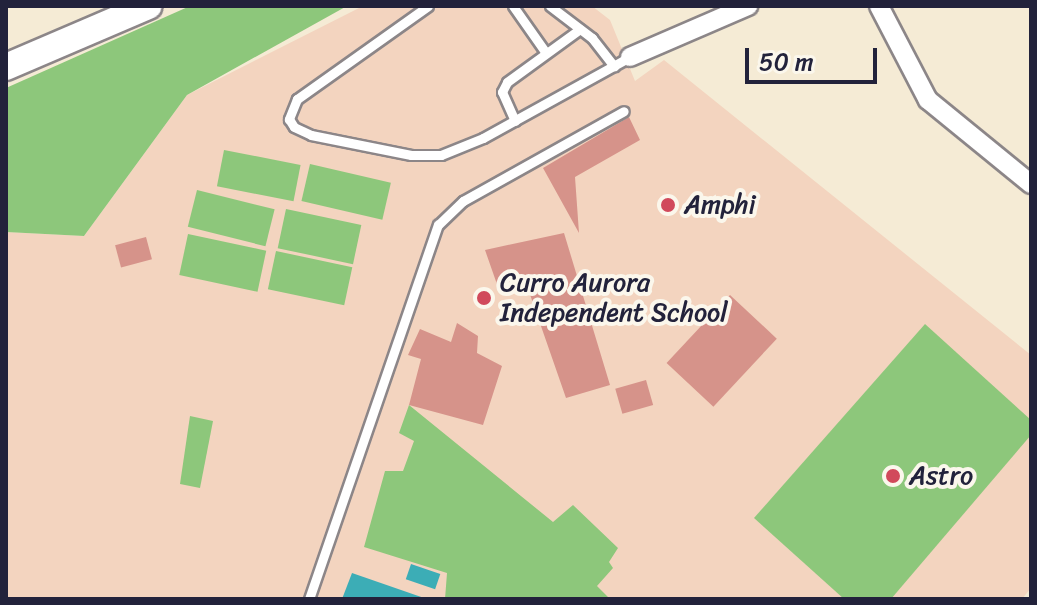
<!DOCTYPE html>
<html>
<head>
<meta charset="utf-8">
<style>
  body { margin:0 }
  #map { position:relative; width:1037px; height:605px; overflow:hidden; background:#f5ebd5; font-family:Sriracha,sans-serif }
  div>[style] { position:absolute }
  .built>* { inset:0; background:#f3d4bf }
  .green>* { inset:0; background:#8dc77b; transform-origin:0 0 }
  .water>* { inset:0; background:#3cadb6; transform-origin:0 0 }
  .building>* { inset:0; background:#d6938a; transform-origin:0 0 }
  .roads { filter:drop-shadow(2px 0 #8c8688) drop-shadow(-2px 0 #8c8688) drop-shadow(0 2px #8c8688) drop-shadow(0 -2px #8c8688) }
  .service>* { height:9px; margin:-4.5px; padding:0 4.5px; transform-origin:4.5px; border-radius:4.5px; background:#fff }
  .minor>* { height:18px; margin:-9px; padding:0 9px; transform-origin:9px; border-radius:9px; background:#fff }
  .secondary>* { height:26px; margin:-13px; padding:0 13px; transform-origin:13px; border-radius:13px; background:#fff }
  .dots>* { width:22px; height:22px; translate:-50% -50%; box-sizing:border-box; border:4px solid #fbf7ec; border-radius:50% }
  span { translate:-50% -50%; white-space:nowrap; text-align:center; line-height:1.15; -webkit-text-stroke:8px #fbf7ec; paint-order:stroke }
  .poi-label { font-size:26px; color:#22223b }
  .left { translate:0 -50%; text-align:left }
  .frame { position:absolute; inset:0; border:8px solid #22223b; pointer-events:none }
  .scale { position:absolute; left:745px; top:48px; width:132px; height:36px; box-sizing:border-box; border:4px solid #22223b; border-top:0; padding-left:10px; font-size:24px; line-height:28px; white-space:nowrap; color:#22223b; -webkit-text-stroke:6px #fbf7ec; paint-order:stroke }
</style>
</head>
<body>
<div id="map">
  <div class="built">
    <div style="clip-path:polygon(363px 6px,592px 6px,610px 20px,635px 81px,664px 60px,1031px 355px,1031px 588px,1022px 599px,6px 599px,6px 232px,84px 236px,187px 95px)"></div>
  </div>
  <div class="green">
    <div style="clip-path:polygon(190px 6px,347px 6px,187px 95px,84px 236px,6px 232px,6px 88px)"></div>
    <div style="left:224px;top:150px;width:78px;height:37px;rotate:11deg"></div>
    <div style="left:310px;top:164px;width:83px;height:38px;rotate:13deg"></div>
    <div style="left:197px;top:190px;width:80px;height:38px;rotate:14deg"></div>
    <div style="left:286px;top:209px;width:77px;height:40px;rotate:12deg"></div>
    <div style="left:188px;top:234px;width:80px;height:42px;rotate:12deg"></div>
    <div style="left:276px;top:251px;width:78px;height:39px;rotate:12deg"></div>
    <div style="clip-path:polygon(925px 324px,1031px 420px,1031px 435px,891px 599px,844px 599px,754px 518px)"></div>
    <div style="clip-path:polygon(409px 405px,553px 522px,573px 505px,618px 548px,609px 562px,613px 568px,597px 586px,610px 599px,445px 599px,447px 573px,364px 547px,385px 471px,403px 471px,414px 441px,399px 433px)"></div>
    <div style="clip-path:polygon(190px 416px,213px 421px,200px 488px,180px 484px)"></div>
  </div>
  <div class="water">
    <div style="left:411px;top:564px;width:31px;height:16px;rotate:19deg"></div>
    <div style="clip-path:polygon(352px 573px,427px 599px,342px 599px)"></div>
  </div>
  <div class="building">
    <div style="clip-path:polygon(629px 117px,640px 140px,575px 177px,579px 233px,543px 168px)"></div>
    <div style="clip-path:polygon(564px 233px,610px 385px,566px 398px,526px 283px,499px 290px,485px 250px)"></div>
    <div style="left:146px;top:237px;width:23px;height:32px;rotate:75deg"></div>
    <div style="left:730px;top:295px;width:64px;height:93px;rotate:43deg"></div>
    <div style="clip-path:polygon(457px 323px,478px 336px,477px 353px,502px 366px,483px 425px,409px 405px,421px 359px,408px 355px,420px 329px,451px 342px)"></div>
    <div style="left:646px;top:380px;width:26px;height:32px;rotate:74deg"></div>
  </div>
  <div class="roads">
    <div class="service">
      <div style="left:428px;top:6px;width:161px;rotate:144.6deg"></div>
      <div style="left:297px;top:99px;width:22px;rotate:112deg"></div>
      <div style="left:289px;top:119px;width:9px;rotate:58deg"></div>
      <div style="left:294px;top:127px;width:19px;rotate:25deg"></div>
      <div style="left:311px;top:135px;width:102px;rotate:11.3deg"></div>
      <div style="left:411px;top:155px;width:30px"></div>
      <div style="left:441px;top:155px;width:45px;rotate:-22deg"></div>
      <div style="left:483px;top:138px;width:168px;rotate:-28.9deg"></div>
      <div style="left:513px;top:6px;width:57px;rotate:54.9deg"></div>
      <div style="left:550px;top:6px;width:53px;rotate:37.3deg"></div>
      <div style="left:592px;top:38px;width:36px;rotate:52deg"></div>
      <div style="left:515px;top:121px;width:32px;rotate:-114deg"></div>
      <div style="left:502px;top:92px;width:11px;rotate:-63deg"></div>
      <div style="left:507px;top:82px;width:90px;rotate:-36deg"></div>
      <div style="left:309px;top:599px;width:396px;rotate:-71deg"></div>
      <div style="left:438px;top:225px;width:35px;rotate:-44deg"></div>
      <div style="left:463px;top:201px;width:184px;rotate:-29.2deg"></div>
    </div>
    <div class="minor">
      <div style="left:879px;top:6px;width:106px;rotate:62.5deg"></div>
      <div style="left:928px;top:100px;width:133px;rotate:39.2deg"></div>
      <div style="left:630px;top:57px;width:129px;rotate:-23.4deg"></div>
    </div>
    <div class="secondary">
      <div style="left:6px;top:67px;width:155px;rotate:-23.2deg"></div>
    </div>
  </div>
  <div class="dots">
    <div style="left:668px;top:205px;background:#d1495b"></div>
    <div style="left:484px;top:298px;background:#d1495b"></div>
    <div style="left:893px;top:476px;background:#d1495b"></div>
  </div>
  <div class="poi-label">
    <span class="left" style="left:684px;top:205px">Amphi</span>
    <span class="left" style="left:500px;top:298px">Curro Aurora<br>Independent School</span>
    <span class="left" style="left:909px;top:476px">Astro</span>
  </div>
  <div class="frame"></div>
  <div class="scale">50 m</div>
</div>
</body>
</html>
